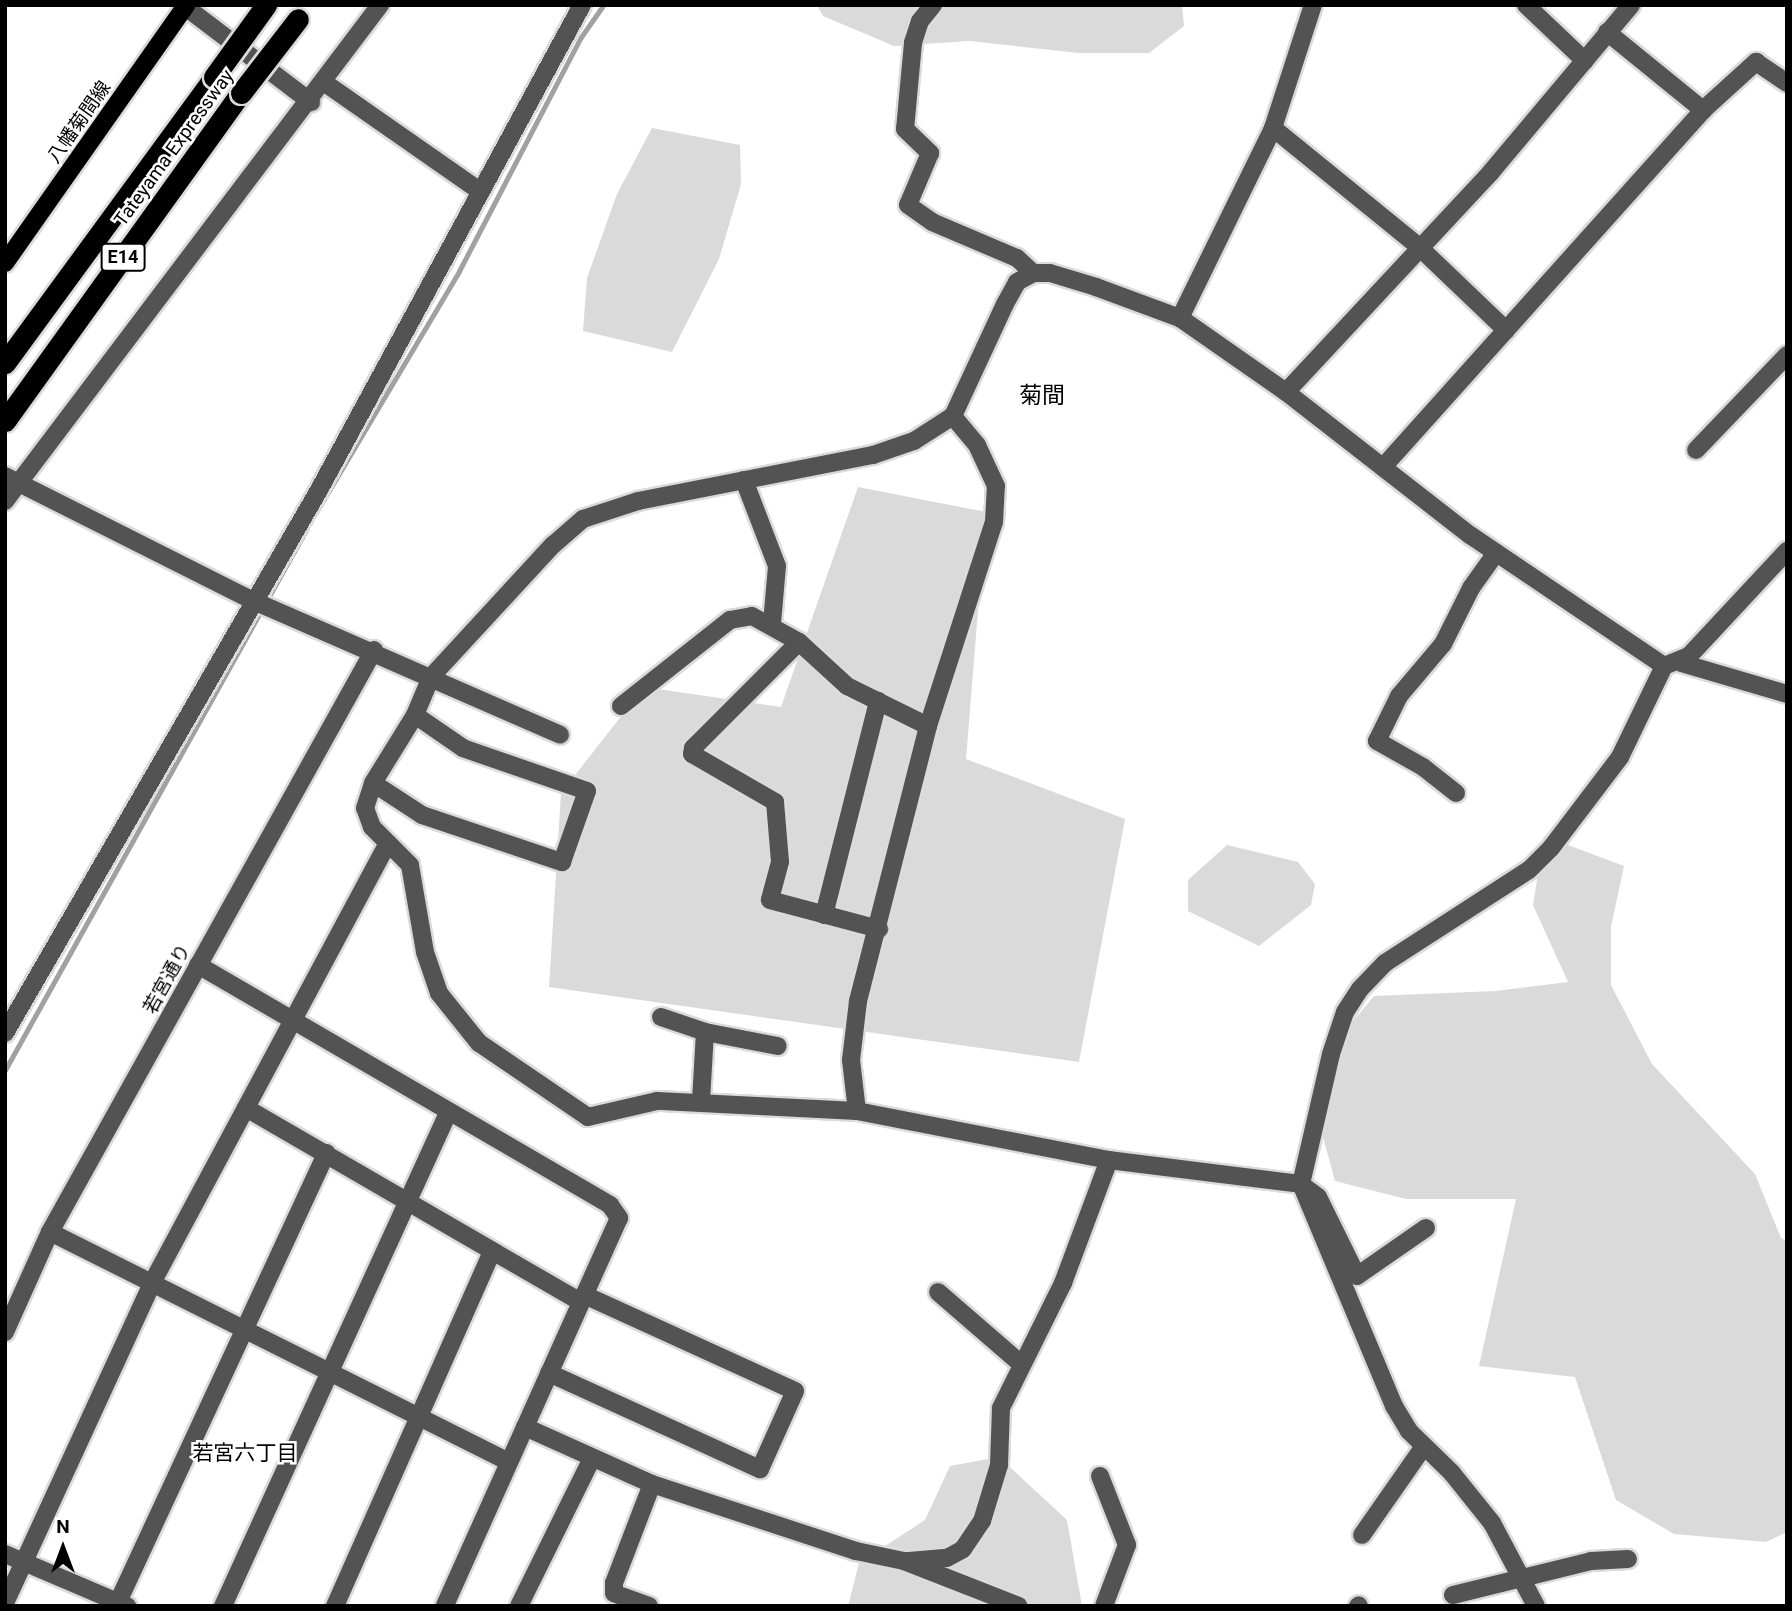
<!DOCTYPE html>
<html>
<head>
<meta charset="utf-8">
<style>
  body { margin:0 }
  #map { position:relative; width:1792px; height:1611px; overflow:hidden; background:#fff; font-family:Roboto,"Noto Sans JP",sans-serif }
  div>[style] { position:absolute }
  .green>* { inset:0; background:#dadada }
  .stream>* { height:5px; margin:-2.5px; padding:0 2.5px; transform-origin:2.5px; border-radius:2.5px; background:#a1a1a1 }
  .roads { filter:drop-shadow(2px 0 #dbdbdb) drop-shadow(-2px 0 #dbdbdb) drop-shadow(0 2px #dbdbdb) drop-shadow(0 -2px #dbdbdb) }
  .minor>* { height:18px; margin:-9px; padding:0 9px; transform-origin:9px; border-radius:9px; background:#535353 }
  .major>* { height:18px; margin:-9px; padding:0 9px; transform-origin:9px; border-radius:9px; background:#000 }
  .highway>* { height:21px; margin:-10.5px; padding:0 10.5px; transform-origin:10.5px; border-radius:10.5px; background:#000 }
  .bridges { filter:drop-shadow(2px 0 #dbdbdb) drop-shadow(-2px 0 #dbdbdb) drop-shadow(0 2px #dbdbdb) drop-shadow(0 -2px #dbdbdb) }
  .highway-bridge>* { height:21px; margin:-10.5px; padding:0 10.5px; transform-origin:10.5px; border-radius:10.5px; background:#000 }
  span { translate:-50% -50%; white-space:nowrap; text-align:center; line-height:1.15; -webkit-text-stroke:5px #fff; paint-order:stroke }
  .shield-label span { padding:2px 5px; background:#fff; border:2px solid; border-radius:5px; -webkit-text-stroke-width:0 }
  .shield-label { font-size:18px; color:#000; font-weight:700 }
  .street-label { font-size:19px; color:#000 }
  .neighbourhood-label { font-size:21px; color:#000 }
  .quarter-label { font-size:23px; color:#000 }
  .frame { position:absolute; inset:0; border:7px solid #000; pointer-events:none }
  .north { position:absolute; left:28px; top:1513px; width:70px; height:70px; -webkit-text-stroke:5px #fff; paint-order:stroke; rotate:0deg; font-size:19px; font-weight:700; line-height:28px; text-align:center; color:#000 }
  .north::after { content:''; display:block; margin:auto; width:24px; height:32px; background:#000; clip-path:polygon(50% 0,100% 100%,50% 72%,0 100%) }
</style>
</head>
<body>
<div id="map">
  <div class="green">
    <div style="clip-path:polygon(817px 5px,1182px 5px,1184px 26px,1149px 53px,1079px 53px,969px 41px,894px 46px,823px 16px)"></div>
    <div style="clip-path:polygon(652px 128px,740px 145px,741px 184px,719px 259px,672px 352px,583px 331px,587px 278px,617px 194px)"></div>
    <div style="clip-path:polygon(858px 487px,986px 512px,966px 759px,1125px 819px,1079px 1062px,549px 987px,561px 793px,644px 687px,781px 707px)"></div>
    <div style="clip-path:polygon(1544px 836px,1624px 866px,1611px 927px,1611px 985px,1652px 1064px,1755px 1174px,1781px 1238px,1787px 1241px,1787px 1532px,1766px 1542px,1674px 1534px,1616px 1500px,1575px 1377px,1479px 1366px,1516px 1199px,1406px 1199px,1335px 1181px,1317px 1115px,1330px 1049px,1374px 996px,1495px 991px,1568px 982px,1533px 905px)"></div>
    <div style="clip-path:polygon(1227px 845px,1298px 862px,1315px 884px,1311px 905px,1259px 946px,1188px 911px,1188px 880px)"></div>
    <div style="clip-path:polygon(999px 1457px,1067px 1520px,1082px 1606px,848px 1606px,859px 1563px,925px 1520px,950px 1466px)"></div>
  </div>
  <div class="stream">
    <div style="left:315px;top:514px;width:282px;rotate:-59.3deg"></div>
    <div style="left:459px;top:271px;width:264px;rotate:-62.5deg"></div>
    <div style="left:581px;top:37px;width:39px;rotate:-55deg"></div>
    <div style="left:5px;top:1070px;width:620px;rotate:-60.87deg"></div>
  </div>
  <div class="roads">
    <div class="minor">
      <div style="left:183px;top:5px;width:161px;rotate:37.2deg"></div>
      <div style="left:933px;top:5px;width:21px;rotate:129deg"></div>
      <div style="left:920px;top:21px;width:23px;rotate:108deg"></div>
      <div style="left:913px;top:43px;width:86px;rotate:95.3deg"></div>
      <div style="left:905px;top:129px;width:35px;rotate:44deg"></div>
      <div style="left:930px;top:153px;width:56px;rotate:112.9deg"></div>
      <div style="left:908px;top:205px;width:29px;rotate:35deg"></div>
      <div style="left:932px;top:222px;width:92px;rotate:23deg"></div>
      <div style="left:1017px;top:258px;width:22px;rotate:43deg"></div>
      <div style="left:1526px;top:5px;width:81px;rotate:43.5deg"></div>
      <div style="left:1607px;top:32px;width:124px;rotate:39.1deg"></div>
      <div style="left:325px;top:83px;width:190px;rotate:34.9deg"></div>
      <div style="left:1273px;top:128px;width:187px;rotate:39.1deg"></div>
      <div style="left:1418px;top:246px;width:122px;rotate:43.7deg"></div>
      <div style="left:1180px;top:318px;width:212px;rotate:-63.9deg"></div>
      <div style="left:1273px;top:128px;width:129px;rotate:-72deg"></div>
      <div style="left:1286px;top:392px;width:301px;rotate:-47deg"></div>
      <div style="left:1491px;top:172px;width:218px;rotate:-50deg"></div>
      <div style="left:1696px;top:450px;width:132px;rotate:-46.2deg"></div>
      <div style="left:1383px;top:467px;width:479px;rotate:-48.1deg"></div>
      <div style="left:1703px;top:110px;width:72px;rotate:-42.2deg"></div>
      <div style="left:1756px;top:62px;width:37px;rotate:34deg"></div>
      <div style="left:5px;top:476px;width:279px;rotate:26.7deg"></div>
      <div style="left:254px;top:601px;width:334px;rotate:23.6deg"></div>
      <div style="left:744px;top:480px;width:92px;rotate:69deg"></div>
      <div style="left:777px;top:566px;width:57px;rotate:95deg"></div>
      <div style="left:5px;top:501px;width:622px;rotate:-52.91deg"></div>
      <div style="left:799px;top:642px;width:150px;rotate:135deg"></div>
      <div style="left:693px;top:748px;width:6px;rotate:99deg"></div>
      <div style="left:692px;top:754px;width:96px;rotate:30deg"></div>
      <div style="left:775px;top:802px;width:60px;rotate:85.2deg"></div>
      <div style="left:780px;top:862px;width:39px;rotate:105deg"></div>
      <div style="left:770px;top:900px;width:113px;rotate:14.9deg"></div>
      <div style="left:1681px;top:663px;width:110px;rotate:16.3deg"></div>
      <div style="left:621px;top:706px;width:139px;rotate:-38.3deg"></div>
      <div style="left:730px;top:620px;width:22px;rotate:-10deg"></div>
      <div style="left:752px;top:616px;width:54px;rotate:29deg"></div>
      <div style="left:799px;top:642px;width:65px;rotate:42.5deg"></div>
      <div style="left:847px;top:686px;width:90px;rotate:26.3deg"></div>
      <div style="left:373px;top:783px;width:59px;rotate:33.1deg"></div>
      <div style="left:422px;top:815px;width:148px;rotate:18.6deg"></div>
      <div style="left:562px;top:862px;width:75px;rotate:-70.6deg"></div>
      <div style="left:587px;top:791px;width:131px;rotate:-160.9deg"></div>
      <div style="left:463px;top:748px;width:58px;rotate:-145.5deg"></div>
      <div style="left:1456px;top:793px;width:42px;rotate:-141.8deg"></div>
      <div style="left:1423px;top:767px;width:53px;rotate:-150.5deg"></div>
      <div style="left:1377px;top:741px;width:50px;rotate:-63.9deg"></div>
      <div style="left:1399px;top:696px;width:68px;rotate:-49.8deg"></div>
      <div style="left:1443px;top:644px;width:63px;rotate:-63.4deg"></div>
      <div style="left:1471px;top:588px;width:43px;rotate:-54.5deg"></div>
      <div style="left:824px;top:915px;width:221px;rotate:-75.8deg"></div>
      <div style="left:198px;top:965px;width:477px;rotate:30.2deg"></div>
      <div style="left:610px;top:1205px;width:16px;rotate:55deg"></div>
      <div style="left:619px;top:1218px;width:425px;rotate:114.2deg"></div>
      <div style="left:661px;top:1017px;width:46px;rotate:18.8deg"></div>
      <div style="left:705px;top:1032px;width:74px;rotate:10.9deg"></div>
      <div style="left:5px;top:1033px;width:627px;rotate:-59.96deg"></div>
      <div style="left:319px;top:490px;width:552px;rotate:-61.53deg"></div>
      <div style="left:701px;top:1101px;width:69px;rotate:-86.7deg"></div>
      <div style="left:246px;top:1108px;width:387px;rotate:30.1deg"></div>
      <div style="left:857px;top:1111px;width:51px;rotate:-96.7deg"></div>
      <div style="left:851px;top:1060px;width:59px;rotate:-83.2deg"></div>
      <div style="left:858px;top:1001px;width:284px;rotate:-75.7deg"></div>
      <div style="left:928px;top:726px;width:214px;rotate:-72.1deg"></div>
      <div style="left:994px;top:522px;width:36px;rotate:-87deg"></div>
      <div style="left:996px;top:486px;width:45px;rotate:-114.9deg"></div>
      <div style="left:977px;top:445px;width:38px;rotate:-130deg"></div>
      <div style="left:1426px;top:1228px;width:84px;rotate:145.2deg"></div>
      <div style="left:1357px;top:1276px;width:88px;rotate:-116.3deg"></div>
      <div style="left:1318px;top:1197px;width:21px;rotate:-143deg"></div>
      <div style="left:1301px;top:1184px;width:193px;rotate:-172.9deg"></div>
      <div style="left:1109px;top:1160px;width:257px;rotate:-169deg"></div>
      <div style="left:857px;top:1111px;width:200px;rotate:-177.1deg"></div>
      <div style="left:657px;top:1101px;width:71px;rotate:166.9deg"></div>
      <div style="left:588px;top:1117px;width:132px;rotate:-145.8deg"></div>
      <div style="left:479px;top:1043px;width:64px;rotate:-128.7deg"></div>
      <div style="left:439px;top:993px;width:43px;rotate:-108.9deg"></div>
      <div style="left:425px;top:952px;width:88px;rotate:-99.8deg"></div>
      <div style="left:410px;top:865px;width:54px;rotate:-135deg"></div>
      <div style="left:372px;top:827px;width:20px;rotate:-110deg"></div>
      <div style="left:365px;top:808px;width:26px;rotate:-72deg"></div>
      <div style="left:373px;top:783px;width:80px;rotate:-58.3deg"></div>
      <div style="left:415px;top:715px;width:41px;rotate:-67.2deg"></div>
      <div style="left:431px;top:677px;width:180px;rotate:-47.3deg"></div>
      <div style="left:553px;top:545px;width:40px;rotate:-41deg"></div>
      <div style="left:583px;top:519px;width:58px;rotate:-18.1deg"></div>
      <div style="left:638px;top:501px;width:239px;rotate:-11.1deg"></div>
      <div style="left:873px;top:455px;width:43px;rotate:-18.9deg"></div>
      <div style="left:914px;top:441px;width:46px;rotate:-32.7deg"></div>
      <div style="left:953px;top:416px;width:123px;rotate:-65.1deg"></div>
      <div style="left:1005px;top:304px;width:25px;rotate:-61deg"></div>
      <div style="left:1017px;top:282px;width:18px;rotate:-29deg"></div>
      <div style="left:1033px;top:273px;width:17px"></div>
      <div style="left:1050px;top:273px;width:48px;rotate:16.9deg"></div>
      <div style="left:1096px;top:287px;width:90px;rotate:20.3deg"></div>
      <div style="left:1180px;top:318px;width:129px;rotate:34.9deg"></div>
      <div style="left:1286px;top:392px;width:233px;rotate:37.9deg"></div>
      <div style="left:1470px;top:535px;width:234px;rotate:34deg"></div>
      <div style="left:1664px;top:666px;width:27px;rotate:-22deg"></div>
      <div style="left:1689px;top:656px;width:144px;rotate:-47deg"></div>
      <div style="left:50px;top:1232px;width:513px;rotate:26.61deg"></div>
      <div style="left:938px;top:1292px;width:110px;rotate:40.9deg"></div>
      <div style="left:5px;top:1332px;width:110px;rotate:-65.8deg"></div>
      <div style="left:50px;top:1232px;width:666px;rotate:-60.9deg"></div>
      <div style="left:549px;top:1373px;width:232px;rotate:24.5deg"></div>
      <div style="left:760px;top:1469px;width:85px;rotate:-65.8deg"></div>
      <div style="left:795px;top:1391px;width:232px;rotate:-155.5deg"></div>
      <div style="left:525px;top:1427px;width:139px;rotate:24.2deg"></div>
      <div style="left:652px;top:1484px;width:215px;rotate:18.2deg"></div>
      <div style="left:856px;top:1551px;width:49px;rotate:11.8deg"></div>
      <div style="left:904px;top:1561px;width:123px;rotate:21.4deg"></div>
      <div style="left:1100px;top:1476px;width:74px;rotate:68.6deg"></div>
      <div style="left:1127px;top:1545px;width:65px;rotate:110.7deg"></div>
      <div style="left:1362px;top:1535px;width:108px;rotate:-55.1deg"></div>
      <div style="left:5px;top:1554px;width:133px;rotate:23.1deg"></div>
      <div style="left:909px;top:1561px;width:38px;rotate:-5deg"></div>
      <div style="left:947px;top:1558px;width:18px;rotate:-29deg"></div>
      <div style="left:963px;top:1549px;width:34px;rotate:-56deg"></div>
      <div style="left:982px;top:1521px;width:59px;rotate:-73.1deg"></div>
      <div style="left:999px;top:1465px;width:57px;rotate:-88deg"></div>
      <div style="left:1001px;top:1408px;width:140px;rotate:-63.6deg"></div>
      <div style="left:1063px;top:1283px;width:131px;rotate:-69.5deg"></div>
      <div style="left:1453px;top:1595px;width:142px;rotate:-13.8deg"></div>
      <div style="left:1591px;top:1561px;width:37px;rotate:-3deg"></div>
      <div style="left:118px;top:1602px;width:495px;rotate:-65.1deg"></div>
      <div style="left:5px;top:1603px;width:352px;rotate:-65.3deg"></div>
      <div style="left:152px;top:1283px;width:499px;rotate:-61.8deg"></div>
      <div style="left:223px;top:1606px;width:542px;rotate:-65.47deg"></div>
      <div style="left:335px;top:1606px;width:387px;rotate:-66.1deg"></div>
      <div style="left:519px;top:1606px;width:165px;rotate:-63.7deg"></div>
      <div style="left:649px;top:1606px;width:37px;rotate:-160deg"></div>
      <div style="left:614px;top:1593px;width:10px;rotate:-90deg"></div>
      <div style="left:614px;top:1583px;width:106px;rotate:-69deg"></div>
      <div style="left:1358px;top:1606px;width:1px;rotate:-45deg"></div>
      <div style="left:1536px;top:1606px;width:94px;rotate:-117.9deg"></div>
      <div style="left:1492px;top:1523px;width:64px;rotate:-128.7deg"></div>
      <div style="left:1452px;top:1473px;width:60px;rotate:-135.7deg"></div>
      <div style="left:1409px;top:1431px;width:29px;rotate:-121deg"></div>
      <div style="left:1394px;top:1406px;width:241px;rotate:-112.7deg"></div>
      <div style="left:1301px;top:1184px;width:133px;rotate:-77deg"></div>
      <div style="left:1331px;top:1054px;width:44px;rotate:-71.6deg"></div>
      <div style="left:1345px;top:1012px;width:27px;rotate:-57deg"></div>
      <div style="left:1360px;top:989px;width:36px;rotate:-46deg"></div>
      <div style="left:1385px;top:963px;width:171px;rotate:-32.9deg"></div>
      <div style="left:1529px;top:870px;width:31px;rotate:-45deg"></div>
      <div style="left:1551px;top:848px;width:114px;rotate:-52.8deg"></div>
      <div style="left:1620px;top:757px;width:101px;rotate:-64.2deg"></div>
    </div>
    <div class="major">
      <div style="left:5px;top:263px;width:315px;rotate:-54.9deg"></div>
    </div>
    <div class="highway">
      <div style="left:5px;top:363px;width:354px;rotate:-53.8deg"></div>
      <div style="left:5px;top:421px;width:404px;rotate:-54.3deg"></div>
    </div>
  </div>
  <div class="bridges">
    <div class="highway-bridge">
      <div style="left:214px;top:77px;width:89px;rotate:-54.2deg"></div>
      <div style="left:241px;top:93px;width:93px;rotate:-52.4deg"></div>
    </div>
  </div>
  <div class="shield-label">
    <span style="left:123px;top:257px">E14</span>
  </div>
  <div class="street-label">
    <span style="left:79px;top:122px;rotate:-55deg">八幡菊間線</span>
    <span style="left:174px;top:148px;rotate:-54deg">Tateyama Expressway</span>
    <span style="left:167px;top:979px;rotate:-61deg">若宮通り</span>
  </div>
  <div class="neighbourhood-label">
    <span style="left:245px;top:1453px">若宮六丁目</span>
  </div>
  <div class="quarter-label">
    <span style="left:1042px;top:396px">菊間</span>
  </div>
  <div class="frame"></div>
  <div class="north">N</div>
</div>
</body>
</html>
